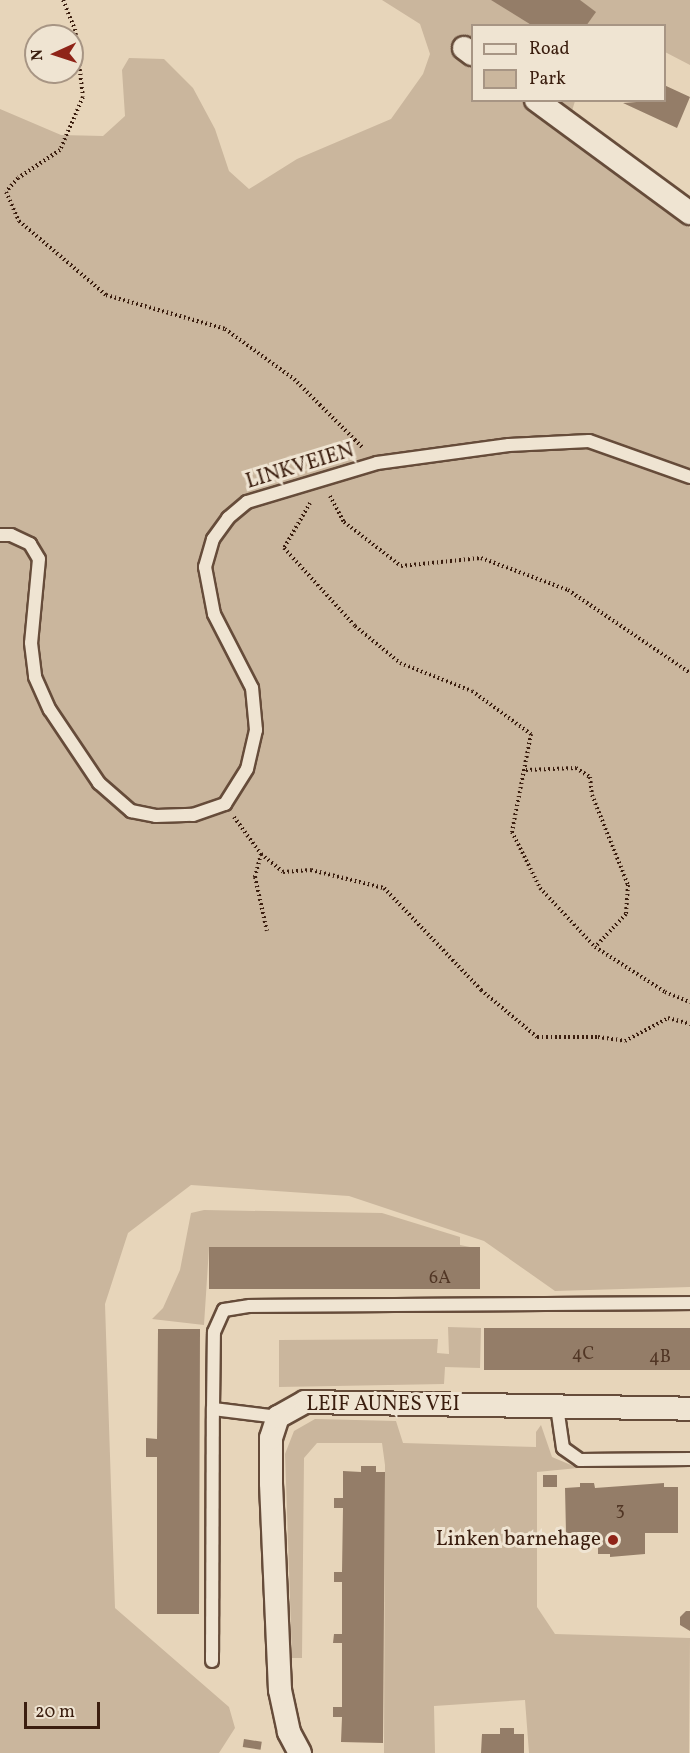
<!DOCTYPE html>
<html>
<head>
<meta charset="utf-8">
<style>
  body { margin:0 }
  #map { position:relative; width:690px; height:1753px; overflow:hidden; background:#e7d5ba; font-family:Vollkorn,serif }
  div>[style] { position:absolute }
  .green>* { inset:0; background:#cab69d }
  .building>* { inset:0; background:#947d68; transform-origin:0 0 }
  .path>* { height:4px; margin-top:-2px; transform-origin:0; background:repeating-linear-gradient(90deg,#3b1e0f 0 1.5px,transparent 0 4.5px) }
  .roads { filter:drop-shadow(2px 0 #664c3a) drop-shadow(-2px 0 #664c3a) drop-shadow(0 2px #664c3a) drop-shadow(0 -2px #664c3a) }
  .lane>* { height:12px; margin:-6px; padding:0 6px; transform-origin:6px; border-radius:6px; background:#efe4d2 }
  .street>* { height:22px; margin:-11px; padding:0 11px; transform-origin:11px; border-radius:11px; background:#efe4d2 }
  .dots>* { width:16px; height:16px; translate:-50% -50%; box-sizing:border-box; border:3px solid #efe4d2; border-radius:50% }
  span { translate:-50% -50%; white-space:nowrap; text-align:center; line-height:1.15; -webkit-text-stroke:6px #efe4d2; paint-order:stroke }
  .number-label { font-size:18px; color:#513625 }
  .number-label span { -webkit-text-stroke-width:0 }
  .street-label { font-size:21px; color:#3b1e0f }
  .poi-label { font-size:21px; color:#3b1e0f }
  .right { translate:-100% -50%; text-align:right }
  .legend { position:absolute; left:471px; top:24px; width:195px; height:78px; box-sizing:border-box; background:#efe4d2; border:2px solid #a79584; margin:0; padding:8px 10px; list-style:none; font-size:18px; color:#3b1e0f }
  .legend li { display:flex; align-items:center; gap:12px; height:30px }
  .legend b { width:30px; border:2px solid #a79584 }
  .north { position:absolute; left:24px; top:24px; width:60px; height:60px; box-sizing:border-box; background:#efe4d2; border:2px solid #a79584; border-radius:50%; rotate:267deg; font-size:16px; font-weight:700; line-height:24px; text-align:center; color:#3b1e0f }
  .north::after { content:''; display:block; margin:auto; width:21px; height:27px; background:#8f2418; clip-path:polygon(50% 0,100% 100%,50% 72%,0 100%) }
  .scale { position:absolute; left:24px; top:1702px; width:76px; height:27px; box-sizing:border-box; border:3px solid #3b1e0f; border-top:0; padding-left:8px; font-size:18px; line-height:21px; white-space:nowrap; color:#3b1e0f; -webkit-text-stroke:4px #efe4d2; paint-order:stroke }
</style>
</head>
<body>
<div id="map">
  <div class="green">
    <div style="clip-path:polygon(382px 0,690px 0,690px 65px,665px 52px,664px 26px,472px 26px,472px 100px,575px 101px,572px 111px,601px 159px,690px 228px,690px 1287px,555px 1291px,484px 1241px,349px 1196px,191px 1185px,128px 1233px,105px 1304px,115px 1608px,229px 1707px,235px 1728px,219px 1753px,0 1753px,0 109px,61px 135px,103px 136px,125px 116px,122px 70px,129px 58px,164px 59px,193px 88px,215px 129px,229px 171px,249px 189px,297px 159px,391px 119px,423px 74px,430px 54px,420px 24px)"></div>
    <div style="clip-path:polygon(204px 1210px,382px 1213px,460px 1237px,460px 1245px,480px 1249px,209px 1248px,204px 1325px,152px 1319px,163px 1308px,180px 1270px,191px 1213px)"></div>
    <div style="clip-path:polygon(448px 1327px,481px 1328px,480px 1368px,445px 1367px,444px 1384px,279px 1387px,279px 1340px,438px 1339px,437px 1353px,449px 1354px)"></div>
    <div style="clip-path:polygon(315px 1419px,396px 1421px,403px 1443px,536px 1447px,536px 1432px,541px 1425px,552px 1457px,578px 1468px,537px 1472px,537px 1607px,555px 1634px,690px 1638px,689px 1753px,529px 1753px,525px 1700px,434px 1706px,435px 1753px,384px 1753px,385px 1465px,382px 1443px,317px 1443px,304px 1458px,302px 1658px,292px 1658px,285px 1454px,294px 1431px)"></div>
  </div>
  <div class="building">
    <div style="clip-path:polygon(491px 0,580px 0,596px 12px,586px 26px,533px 26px)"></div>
    <div style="clip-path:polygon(664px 85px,690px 97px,677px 128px,623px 103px,664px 100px)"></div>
    <div style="left:209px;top:1247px;width:271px;height:42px"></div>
    <div style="left:484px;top:1328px;width:206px;height:42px"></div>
    <div style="clip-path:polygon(158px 1329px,200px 1329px,199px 1614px,157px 1614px,157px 1457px,146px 1457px,146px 1438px,157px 1439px)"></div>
    <div style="clip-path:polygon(361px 1466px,376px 1466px,376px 1472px,385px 1472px,383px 1743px,341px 1742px,342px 1717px,333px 1717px,333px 1707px,342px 1707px,342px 1643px,333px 1643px,334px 1634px,342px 1634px,342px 1582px,334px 1582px,334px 1572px,342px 1572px,343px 1508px,334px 1508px,334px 1498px,343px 1498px,343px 1471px,361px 1472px)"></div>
    <div style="left:543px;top:1475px;width:14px;height:12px"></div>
    <div style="clip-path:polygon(580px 1483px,594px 1483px,595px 1488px,664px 1483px,664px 1487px,678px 1487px,678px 1533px,645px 1533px,645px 1554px,610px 1557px,610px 1554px,598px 1554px,598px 1533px,566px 1533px,565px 1488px,580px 1487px)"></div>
    <div style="clip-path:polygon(686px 1611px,690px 1611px,690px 1631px,680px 1625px,680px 1617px)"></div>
    <div style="clip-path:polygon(500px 1728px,514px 1728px,514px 1734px,524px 1734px,524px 1753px,481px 1753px,482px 1734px,500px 1734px)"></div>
    <div style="left:244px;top:1739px;width:18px;height:8px;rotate:9deg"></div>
  </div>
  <div class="path">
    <div style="left:63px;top:0;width:31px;rotate:68deg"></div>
    <div style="left:75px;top:29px;width:68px;rotate:83.3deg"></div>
    <div style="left:83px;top:97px;width:58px;rotate:113.5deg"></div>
    <div style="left:60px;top:150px;width:50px;rotate:146.3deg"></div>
    <div style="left:18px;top:178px;width:18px;rotate:131deg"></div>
    <div style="left:6px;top:192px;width:32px;rotate:66deg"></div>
    <div style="left:19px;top:221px;width:114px;rotate:40.4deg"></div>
    <div style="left:106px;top:295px;width:124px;rotate:15.9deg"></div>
    <div style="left:225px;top:329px;width:85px;rotate:35.9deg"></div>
    <div style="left:294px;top:379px;width:99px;rotate:45deg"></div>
    <div style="left:330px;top:496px;width:30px;rotate:62deg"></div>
    <div style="left:344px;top:522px;width:72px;rotate:37.7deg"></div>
    <div style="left:401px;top:566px;width:80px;rotate:-5.7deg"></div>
    <div style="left:481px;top:558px;width:93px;rotate:20.2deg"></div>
    <div style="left:568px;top:590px;width:148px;rotate:34.2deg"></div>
    <div style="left:310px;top:503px;width:52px;rotate:120deg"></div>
    <div style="left:284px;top:548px;width:105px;rotate:47.7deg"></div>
    <div style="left:355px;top:626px;width:58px;rotate:39.4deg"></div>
    <div style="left:400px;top:663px;width:77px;rotate:21.3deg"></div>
    <div style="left:472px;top:691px;width:73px;rotate:36.1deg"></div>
    <div style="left:531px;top:734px;width:100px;rotate:101deg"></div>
    <div style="left:512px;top:832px;width:63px;rotate:63.4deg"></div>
    <div style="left:540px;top:888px;width:81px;rotate:47deg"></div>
    <div style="left:595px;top:947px;width:83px;rotate:32.7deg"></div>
    <div style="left:665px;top:992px;width:27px;rotate:22deg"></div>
    <div style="left:526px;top:770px;width:50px;rotate:-2.3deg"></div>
    <div style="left:576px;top:768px;width:17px;rotate:33deg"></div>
    <div style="left:590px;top:777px;width:18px;rotate:84deg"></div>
    <div style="left:592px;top:795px;width:97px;rotate:68.2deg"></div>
    <div style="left:628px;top:885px;width:29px;rotate:94deg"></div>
    <div style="left:626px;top:914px;width:45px;rotate:133.2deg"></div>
    <div style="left:234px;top:817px;width:46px;rotate:53.9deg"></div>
    <div style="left:261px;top:854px;width:28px;rotate:39deg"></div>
    <div style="left:283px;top:872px;width:28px;rotate:-4deg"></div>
    <div style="left:311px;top:870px;width:75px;rotate:13.9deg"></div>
    <div style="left:384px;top:888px;width:141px;rotate:46.4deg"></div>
    <div style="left:481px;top:990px;width:73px;rotate:40deg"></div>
    <div style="left:537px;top:1037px;width:61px"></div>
    <div style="left:598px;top:1037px;width:27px;rotate:8deg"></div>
    <div style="left:625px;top:1041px;width:49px;rotate:-28.1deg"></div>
    <div style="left:668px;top:1018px;width:23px;rotate:15deg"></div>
    <div style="left:261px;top:854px;width:24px;rotate:105deg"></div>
    <div style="left:255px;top:877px;width:55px;rotate:77.5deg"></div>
  </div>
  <div class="roads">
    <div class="lane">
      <div style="left:0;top:535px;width:11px"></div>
      <div style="left:11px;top:535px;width:21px;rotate:25deg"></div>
      <div style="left:30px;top:544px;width:17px;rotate:59deg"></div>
      <div style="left:39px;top:559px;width:84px;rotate:95.4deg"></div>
      <div style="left:31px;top:643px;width:34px;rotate:83deg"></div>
      <div style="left:35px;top:677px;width:36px;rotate:66deg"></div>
      <div style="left:50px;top:710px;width:88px;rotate:56.1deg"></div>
      <div style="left:99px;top:783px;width:43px;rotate:41.2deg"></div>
      <div style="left:131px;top:811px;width:25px;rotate:11deg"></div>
      <div style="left:156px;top:816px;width:37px;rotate:-2deg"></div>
      <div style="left:193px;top:815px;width:34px;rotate:-19deg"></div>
      <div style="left:225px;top:804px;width:41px;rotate:-57.8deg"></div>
      <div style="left:247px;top:769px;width:40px;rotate:-77deg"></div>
      <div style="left:256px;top:730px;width:42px;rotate:-95.4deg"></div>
      <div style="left:252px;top:688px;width:83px;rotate:-117.2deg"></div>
      <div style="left:214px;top:614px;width:48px;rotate:-100.8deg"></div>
      <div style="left:205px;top:567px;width:29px;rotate:-74deg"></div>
      <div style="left:213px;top:539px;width:26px;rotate:-54deg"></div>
      <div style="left:228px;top:518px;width:25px;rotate:-40deg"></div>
      <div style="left:247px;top:502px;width:136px;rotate:-16.7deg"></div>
      <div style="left:377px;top:463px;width:133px;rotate:-7.8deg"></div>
      <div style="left:509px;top:445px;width:80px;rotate:-2.9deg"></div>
      <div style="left:589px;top:441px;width:107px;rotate:19.6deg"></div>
      <div style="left:557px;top:1407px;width:41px;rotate:81.7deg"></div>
      <div style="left:563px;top:1448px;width:21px;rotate:35deg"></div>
      <div style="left:580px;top:1460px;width:110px;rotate:-0.5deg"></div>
      <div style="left:278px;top:1417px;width:65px;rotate:-173deg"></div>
      <div style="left:213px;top:1409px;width:77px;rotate:-89.3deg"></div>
      <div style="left:214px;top:1332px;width:24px;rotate:-66deg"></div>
      <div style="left:224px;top:1310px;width:26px;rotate:-9deg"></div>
      <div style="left:250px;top:1306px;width:440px;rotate:-0.4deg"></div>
      <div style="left:212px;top:1661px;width:252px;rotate:-89.8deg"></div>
    </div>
    <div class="street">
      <div style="left:464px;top:48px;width:10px;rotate:37deg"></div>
      <div style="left:536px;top:100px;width:191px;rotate:36.3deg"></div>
      <div style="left:300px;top:1753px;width:24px;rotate:-118deg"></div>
      <div style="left:289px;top:1732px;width:43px;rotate:-102.1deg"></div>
      <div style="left:280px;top:1690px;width:207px;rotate:-92.5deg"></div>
      <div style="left:271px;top:1483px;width:45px;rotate:-90deg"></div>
      <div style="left:271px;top:1438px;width:22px;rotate:-72deg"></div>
      <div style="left:278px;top:1417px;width:31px;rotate:-29deg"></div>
      <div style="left:305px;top:1402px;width:385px;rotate:1deg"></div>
    </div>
  </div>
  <div class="dots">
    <div style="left:613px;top:1540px;background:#8f2418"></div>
  </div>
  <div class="number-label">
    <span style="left:440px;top:1279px">6A</span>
    <span style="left:583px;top:1355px">4C</span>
    <span style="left:660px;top:1358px">4B</span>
    <span style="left:620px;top:1511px">3</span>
  </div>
  <div class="street-label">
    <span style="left:300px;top:467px;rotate:-17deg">LINKVEIEN</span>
    <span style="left:383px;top:1405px">LEIF AUNES VEI</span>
  </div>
  <div class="poi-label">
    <span class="right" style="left:601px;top:1540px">Linken barnehage</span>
  </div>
  <ul class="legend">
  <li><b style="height:8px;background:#efe4d2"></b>Road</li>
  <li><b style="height:16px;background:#cab69d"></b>Park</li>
  </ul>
  <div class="north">N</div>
  <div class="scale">20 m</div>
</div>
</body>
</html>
